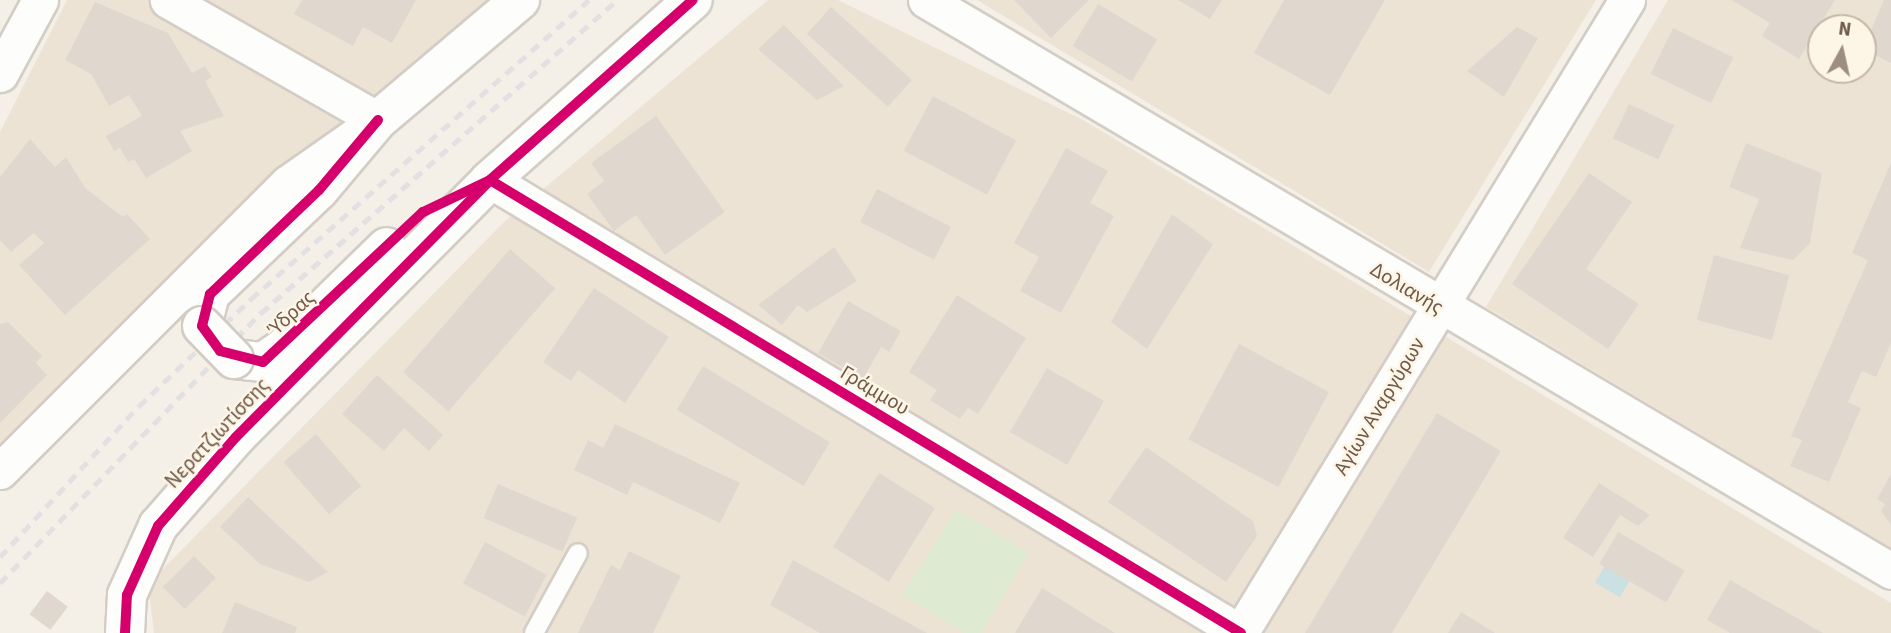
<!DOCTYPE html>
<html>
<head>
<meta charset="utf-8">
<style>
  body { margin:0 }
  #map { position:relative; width:1891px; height:633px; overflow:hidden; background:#f4f0e7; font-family:"Source Sans 3",sans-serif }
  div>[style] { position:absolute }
  .residential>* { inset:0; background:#ede3d4 }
  .green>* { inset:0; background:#dfead2 }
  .water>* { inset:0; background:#cae0e3; transform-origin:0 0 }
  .building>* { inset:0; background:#e0d8cf; transform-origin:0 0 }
  .roads { filter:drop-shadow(2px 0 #d3cdc5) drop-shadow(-2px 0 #d3cdc5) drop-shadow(0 2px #d3cdc5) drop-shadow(0 -2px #d3cdc5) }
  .lane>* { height:18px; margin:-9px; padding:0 9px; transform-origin:9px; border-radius:9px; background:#fdfdfb }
  .street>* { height:35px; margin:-17.5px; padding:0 17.5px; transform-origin:17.5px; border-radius:17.5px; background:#fdfdfb }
  .secondary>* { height:38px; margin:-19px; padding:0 19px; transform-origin:19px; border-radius:19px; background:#fdfdfb }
  .rail>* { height:5px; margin-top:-2.5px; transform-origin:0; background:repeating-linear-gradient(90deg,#e3e0e3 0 10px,transparent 0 17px) }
  .bridges { filter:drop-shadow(2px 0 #d2ccc4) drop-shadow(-2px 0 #d2ccc4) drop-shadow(0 2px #d2ccc4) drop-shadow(0 -2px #d2ccc4) }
  .secondary-bridge>* { height:38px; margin:-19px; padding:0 19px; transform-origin:19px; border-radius:19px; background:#fdfdfb }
  .cycleway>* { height:10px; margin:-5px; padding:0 5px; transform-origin:5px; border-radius:5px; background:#d6006c }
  span { translate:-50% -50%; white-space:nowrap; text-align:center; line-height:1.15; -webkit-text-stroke:5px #fdf5e6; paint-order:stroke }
  .street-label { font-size:21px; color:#6e594a }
  .north { position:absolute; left:1807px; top:14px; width:70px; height:70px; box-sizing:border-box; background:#fdf5e6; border:2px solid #c4b7a8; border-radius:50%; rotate:8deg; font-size:19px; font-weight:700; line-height:28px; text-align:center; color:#6e594a }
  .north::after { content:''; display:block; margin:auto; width:24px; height:32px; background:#9d8e81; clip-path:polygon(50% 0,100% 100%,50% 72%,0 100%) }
</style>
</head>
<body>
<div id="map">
  <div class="residential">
    <div style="clip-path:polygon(67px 0,508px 0,0 449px,0 132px)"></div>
    <div style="clip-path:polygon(768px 0,838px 0,1083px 120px,1891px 603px,1891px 633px,154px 633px,148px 584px,504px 222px)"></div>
    <div style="clip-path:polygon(977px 0,1596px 0,1429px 272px)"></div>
    <div style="clip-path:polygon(evenodd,1668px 0,1891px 0,1891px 548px,1486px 307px,1668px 0,1821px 28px,1863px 28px,1863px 70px,1821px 70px,1821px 28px)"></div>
  </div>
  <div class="green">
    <div style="clip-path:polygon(956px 509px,1029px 553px,981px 633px,965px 633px,902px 595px)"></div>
  </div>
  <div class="water">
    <div style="left:1615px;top:549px;width:29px;height:39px;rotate:31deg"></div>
  </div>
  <div class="building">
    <div style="clip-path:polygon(302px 0,416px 0,392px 43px,363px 27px,353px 46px,294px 14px)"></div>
    <div style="clip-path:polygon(1014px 0,1089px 0,1051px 38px)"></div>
    <div style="clip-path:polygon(1178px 0,1222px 0,1210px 19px)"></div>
    <div style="clip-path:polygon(1284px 0,1385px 0,1330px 95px,1254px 53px)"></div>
    <div style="clip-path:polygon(1731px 0,1835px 0,1799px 59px,1762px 36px,1770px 23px)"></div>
    <div style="clip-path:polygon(1884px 0,1891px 0,1891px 63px,1863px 49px)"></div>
    <div style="clip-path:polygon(95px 2px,168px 33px,192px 73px,205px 66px,212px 77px,205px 81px,224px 116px,180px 131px,192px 151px,146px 178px,134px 159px,128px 162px,120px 148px,114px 151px,106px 136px,142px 116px,129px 95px,109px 106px,91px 74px,65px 60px)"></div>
    <div style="left:1098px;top:4px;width:69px;height:49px;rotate:31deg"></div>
    <div style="left:831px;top:7px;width:109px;height:36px;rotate:42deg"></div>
    <div style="clip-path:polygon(784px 25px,844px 86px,817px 100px,758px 49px)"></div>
    <div style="clip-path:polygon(1517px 27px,1538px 38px,1504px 97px,1467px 71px)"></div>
    <div style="left:1673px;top:28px;width:67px;height:51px;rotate:26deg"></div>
    <div style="left:933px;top:96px;width:94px;height:62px;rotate:28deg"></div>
    <div style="left:1629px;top:104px;width:50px;height:38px;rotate:25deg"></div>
    <div style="clip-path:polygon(656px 116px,725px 212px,665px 255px,636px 215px,614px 231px,587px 194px,604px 181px,591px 163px)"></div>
    <div style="clip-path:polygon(30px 139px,55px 167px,66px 157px,85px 188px,123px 217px,127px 214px,150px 239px,65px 315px,19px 265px,44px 243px,34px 233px,11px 252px,0 240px,0 177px)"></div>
    <div style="clip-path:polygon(1746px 143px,1822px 173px,1810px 243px,1793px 260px,1740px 248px,1759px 199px,1729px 187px)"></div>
    <div style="clip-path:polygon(1066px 148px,1108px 171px,1090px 203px,1114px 216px,1061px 313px,1020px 291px,1039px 257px,1014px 243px)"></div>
    <div style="clip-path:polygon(1891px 163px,1891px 343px,1876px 377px,1862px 371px,1848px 402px,1861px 408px,1829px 482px,1790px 466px,1802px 440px,1791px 436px,1868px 260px,1852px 253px)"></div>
    <div style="clip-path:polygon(1589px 173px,1632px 202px,1586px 269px,1639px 304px,1608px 349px,1512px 284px)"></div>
    <div style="left:877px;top:189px;width:83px;height:37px;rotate:27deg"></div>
    <div style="clip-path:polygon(1172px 214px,1213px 244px,1147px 349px,1111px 322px)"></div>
    <div style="clip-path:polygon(834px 247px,857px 281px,807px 312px,798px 305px,782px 325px,758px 305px)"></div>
    <div style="left:510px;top:249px;width:60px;height:163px;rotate:41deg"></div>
    <div style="left:1714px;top:255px;width:78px;height:67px;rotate:15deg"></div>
    <div style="clip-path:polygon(594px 288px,669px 337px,625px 403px,578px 370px,571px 381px,543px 362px)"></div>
    <div style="clip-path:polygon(957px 295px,1026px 338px,978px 414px,968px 408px,960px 419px,930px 400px,937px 390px,909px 372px)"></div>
    <div style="clip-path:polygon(848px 301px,901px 331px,889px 352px,881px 347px,863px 379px,818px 353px)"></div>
    <div style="clip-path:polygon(8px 322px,42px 356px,36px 363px,47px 375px,0 423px,0 324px)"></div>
    <div style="left:1239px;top:344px;width:102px;height:108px;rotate:28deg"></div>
    <div style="left:703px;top:366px;width:148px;height:51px;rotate:31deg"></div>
    <div style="left:1047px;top:368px;width:66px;height:74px;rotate:30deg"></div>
    <div style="clip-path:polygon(377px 375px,443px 435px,429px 451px,404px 428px,384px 451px,342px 414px)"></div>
    <div style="clip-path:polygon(1437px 413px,1501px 451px,1392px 633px,1305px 633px)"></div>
    <div style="clip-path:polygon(615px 424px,740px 483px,720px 523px,633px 482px,627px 495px,574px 470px,588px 440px,603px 448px)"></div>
    <div style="left:316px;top:434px;width:69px;height:43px;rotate:49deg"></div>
    <div style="clip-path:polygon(1146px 447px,1253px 521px,1257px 536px,1226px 582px,1108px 502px)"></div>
    <div style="left:879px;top:473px;width:66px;height:87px;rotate:32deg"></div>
    <div style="clip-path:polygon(1891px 474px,1891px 525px,1881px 511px,1885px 504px,1877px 499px)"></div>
    <div style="clip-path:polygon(1599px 483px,1650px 515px,1638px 526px,1620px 515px,1593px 557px,1563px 538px)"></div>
    <div style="left:498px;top:484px;width:86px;height:37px;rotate:23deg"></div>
    <div style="clip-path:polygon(248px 497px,328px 572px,309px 582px,260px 564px,220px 527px)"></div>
    <div style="left:1618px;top:532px;width:77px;height:37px;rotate:30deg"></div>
    <div style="left:485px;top:542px;width:70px;height:47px;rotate:28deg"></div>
    <div style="clip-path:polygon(629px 551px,681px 576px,653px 633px,578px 633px,611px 565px,620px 570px)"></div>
    <div style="left:194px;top:556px;width:31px;height:44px;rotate:45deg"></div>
    <div style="clip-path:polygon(793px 560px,927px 633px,820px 633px,770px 605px)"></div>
    <div style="clip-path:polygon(1730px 580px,1823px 633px,1730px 633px,1707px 620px)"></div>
    <div style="clip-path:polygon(1042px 588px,1115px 633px,1015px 633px)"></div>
    <div style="left:47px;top:591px;width:26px;height:29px;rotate:37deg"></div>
    <div style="clip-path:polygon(235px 602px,297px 627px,295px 633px,222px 633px)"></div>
    <div style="clip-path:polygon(1461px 612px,1495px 633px,1448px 633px)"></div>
  </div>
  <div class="roads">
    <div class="lane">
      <div style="left:534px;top:633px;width:91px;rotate:-61.2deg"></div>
    </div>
    <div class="street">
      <div style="left:926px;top:0;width:1121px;rotate:30.61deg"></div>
      <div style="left:0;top:74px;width:84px;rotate:-61.6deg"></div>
      <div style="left:490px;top:180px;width:877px;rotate:31.1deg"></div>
      <div style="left:0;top:471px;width:407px;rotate:-45deg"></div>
      <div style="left:288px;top:183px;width:110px;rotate:-35deg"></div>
      <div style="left:378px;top:120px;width:242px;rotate:-150.3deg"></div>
      <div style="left:1240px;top:633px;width:742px;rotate:-58.56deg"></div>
    </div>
    <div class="secondary">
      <div style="left:202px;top:326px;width:33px;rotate:-76deg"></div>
      <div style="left:210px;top:294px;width:151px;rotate:-43.7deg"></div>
      <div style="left:319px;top:190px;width:92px;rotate:-49.9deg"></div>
      <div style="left:378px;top:120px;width:186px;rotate:-40.2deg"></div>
      <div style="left:234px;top:359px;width:29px;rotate:6deg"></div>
      <div style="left:263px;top:362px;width:23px;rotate:-34deg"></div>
      <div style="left:282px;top:349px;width:146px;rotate:-44.2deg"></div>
      <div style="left:125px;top:633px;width:38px;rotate:-87deg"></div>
      <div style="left:127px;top:595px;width:76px;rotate:-65.8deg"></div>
      <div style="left:158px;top:526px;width:118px;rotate:-48.8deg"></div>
      <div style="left:236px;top:437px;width:361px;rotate:-45.3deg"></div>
      <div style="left:490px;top:180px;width:271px;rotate:-41.6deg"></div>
    </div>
  </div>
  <div class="rail">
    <div style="left:0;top:557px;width:205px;rotate:-47.4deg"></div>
    <div style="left:139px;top:406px;width:155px;rotate:-43.7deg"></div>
    <div style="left:251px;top:299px;width:451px;rotate:-41.5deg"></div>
    <div style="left:0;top:583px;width:376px;rotate:-46deg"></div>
    <div style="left:261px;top:313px;width:474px;rotate:-41.3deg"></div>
  </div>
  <div class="bridges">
    <div class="secondary-bridge">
      <div style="left:202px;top:326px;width:46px;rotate:45.9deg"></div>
    </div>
  </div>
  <div class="cycleway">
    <div style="left:378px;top:120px;width:92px;rotate:130.1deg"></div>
    <div style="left:319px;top:190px;width:151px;rotate:136.3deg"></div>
    <div style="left:210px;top:294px;width:33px;rotate:104deg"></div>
    <div style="left:202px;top:326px;width:31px;rotate:54deg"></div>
    <div style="left:220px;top:351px;width:44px;rotate:14.3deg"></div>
    <div style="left:263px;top:362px;width:219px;rotate:-43.2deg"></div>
    <div style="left:423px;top:212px;width:74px;rotate:-25.5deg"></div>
    <div style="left:490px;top:180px;width:877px;rotate:31.1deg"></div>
    <div style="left:125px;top:633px;width:38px;rotate:-87deg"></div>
    <div style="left:127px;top:595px;width:76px;rotate:-65.8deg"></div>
    <div style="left:158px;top:526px;width:118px;rotate:-48.8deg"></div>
    <div style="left:236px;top:437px;width:361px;rotate:-45.3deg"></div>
    <div style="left:490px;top:180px;width:271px;rotate:-41.6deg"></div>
  </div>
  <div class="street-label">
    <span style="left:1407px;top:288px;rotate:31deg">Δολιανής</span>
    <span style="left:291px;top:313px;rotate:-43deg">Ύδρας</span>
    <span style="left:875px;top:390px;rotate:31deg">Γράμμου</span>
    <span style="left:1379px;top:406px;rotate:-59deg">Αγίων Αναργύρων</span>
    <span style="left:217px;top:433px;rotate:-47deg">Νερατζιωτίσσης</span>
  </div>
  <div class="north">N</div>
</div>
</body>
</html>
